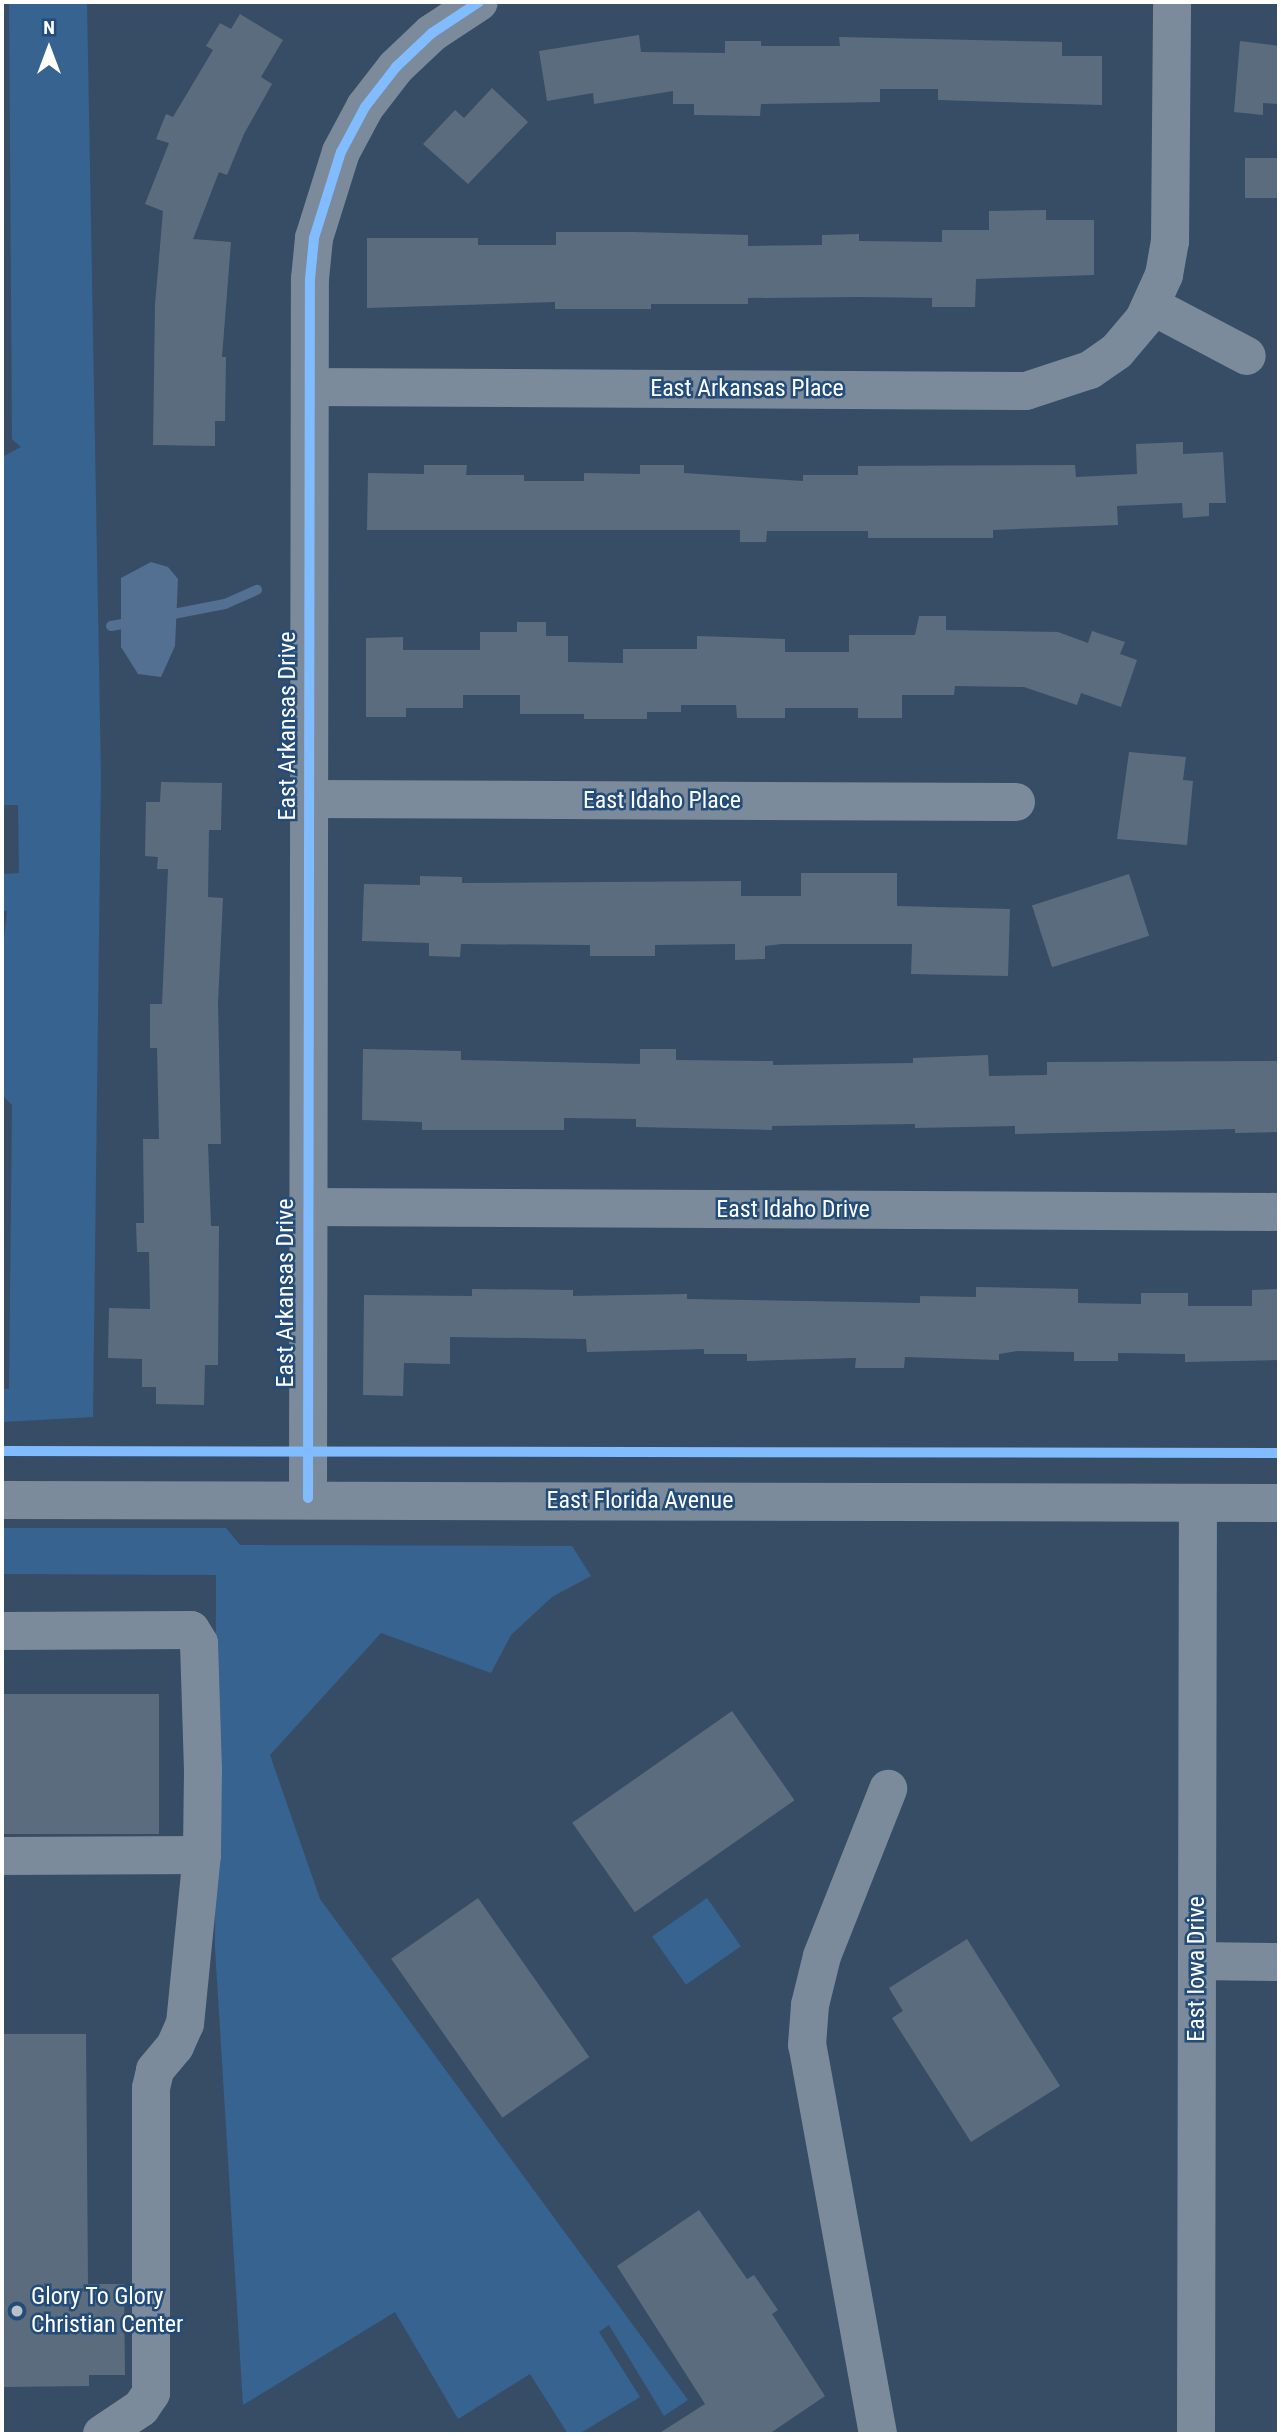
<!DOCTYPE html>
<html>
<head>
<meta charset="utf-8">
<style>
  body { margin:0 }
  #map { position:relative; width:1281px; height:2436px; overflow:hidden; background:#374d65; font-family:"Roboto Condensed",sans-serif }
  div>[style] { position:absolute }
  .green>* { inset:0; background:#366390; transform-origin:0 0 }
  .water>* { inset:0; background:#537092 }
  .stream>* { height:10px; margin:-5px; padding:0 5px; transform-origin:5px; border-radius:5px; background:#537092 }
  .building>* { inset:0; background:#5b6c7f; transform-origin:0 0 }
  .minor>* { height:38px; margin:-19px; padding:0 19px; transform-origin:19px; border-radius:19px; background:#7b8b9c }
  .cycleway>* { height:10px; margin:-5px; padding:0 5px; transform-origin:5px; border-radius:5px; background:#80bcff }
  .dots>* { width:19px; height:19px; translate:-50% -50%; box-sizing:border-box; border:4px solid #234c79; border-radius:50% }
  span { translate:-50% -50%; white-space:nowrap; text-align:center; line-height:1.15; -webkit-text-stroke:5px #234c79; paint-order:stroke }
  .street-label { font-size:24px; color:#fff }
  .poi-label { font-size:24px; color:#fff }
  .left { translate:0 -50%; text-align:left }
  .frame { position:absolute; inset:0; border:4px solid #fff; pointer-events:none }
  .north { position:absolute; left:14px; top:14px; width:70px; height:70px; -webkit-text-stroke:5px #234c79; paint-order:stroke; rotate:0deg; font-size:19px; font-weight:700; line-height:28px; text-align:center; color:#fff }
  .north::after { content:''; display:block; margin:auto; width:24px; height:32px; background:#fff; clip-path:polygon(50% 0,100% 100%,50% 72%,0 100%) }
</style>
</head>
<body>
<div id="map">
  <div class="green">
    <div style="clip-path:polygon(9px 2px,87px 2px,101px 776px,93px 1417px,2px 1422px,2px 1389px,9px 1389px,12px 1105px,2px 1095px,2px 958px,7px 911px,2px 910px,2px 874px,19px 873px,18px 805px,2px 805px,2px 446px,4px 456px,21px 447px,12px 439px)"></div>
    <div style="clip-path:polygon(2px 1528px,226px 1528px,240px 1545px,572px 1546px,591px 1576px,552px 1597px,511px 1635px,491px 1673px,381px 1633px,270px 1755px,320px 1899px,688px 2400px,664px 2416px,609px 2325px,599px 2332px,640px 2397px,579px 2434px,568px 2434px,530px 2374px,458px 2419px,395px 2312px,243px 2405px,215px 1948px,216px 1575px,2px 1574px)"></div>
    <div style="left:707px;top:1898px;width:59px;height:67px;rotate:55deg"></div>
  </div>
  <div class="water">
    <div style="clip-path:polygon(151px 562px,168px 567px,178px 579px,175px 646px,161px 677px,138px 674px,121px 647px,121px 578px)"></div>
  </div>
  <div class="stream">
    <div style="left:163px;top:616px;width:63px;rotate:-11deg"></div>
    <div style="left:225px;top:604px;width:35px;rotate:-24deg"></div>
    <div style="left:111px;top:626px;width:22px;rotate:-10deg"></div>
  </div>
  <div class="building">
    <div style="clip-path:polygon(240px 14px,283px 40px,261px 77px,272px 84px,244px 134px,227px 175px,219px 172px,193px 239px,231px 242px,222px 357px,226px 357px,225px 421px,215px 421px,215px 446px,153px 445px,155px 305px,163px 211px,145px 204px,169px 143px,156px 139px,166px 114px,173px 117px,213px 50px,206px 46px,220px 23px,231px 29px)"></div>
    <div style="clip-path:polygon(639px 35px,641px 52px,725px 53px,725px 41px,761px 41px,761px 46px,840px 46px,839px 37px,1062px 42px,1062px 56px,1102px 56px,1102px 105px,938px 100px,938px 89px,880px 89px,880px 102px,761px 104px,760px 116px,694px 115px,694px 104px,673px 104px,673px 91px,594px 104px,593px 93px,547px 101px,539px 51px)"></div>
    <div style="clip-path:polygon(1240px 41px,1279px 46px,1279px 104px,1263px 103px,1263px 115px,1234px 112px)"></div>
    <div style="clip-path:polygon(492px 88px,528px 122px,468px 184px,423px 144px,455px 110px,464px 118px)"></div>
    <div style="left:1245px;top:158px;width:34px;height:40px"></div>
    <div style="clip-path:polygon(1046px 210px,1046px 220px,1094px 220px,1094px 275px,976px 279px,975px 307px,932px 307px,932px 298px,860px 297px,748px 298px,748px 304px,651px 304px,651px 309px,555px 309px,555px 302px,367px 308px,367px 238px,478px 238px,478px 245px,556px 245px,556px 232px,633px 232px,748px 235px,748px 246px,822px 245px,822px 235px,859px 234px,859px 241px,942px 242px,942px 230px,989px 230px,989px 211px)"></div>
    <div style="clip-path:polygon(1183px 442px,1183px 454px,1223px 452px,1226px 503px,1209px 503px,1209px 516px,1183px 518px,1182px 503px,1117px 506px,1118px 525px,993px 530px,993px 538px,868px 538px,868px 531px,767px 531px,766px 542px,740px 542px,740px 530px,367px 530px,368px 473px,424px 474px,424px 465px,467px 465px,466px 475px,524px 475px,524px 481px,584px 481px,584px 473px,640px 474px,640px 465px,684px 465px,684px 473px,803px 481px,803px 475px,858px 475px,858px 466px,1075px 465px,1076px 477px,1137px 474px,1136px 444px)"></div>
    <div style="clip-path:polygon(919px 616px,946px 616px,946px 630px,1058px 632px,1088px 643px,1092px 631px,1125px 642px,1120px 654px,1137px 660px,1121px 707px,1081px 693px,1077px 705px,1024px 687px,955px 686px,954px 695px,902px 695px,902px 718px,858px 718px,858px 708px,785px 708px,785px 718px,737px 718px,736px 705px,681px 705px,681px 712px,647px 712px,647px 719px,584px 719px,584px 714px,520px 714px,520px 695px,463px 695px,463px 708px,406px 708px,406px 717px,366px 717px,366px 638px,403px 637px,403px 650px,480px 650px,480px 632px,517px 632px,517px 622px,546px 622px,546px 636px,568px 636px,568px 662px,623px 663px,623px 649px,697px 649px,697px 636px,785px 639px,785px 652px,849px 652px,849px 635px,915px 635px)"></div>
    <div style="clip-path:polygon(1129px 752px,1186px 757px,1183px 780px,1193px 781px,1187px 845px,1117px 839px)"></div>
    <div style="clip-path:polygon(161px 782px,222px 783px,221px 830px,209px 830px,208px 897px,223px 898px,218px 1003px,221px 1144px,208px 1144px,211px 1226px,219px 1226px,218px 1365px,205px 1365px,204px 1405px,156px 1404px,156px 1387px,142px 1387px,142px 1359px,108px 1358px,109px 1308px,150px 1309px,149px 1252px,137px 1252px,136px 1223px,144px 1223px,143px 1139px,159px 1139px,157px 1048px,150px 1048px,150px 1004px,162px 1004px,168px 869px,157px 869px,158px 857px,145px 856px,146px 802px,160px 802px)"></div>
    <div style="clip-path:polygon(801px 873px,897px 873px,897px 906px,1010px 909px,1008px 976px,911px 974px,912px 944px,781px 944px,765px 946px,765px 959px,735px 960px,735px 944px,655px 945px,655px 956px,590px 956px,590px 945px,461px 944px,460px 957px,429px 956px,429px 943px,362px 941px,364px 884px,420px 885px,420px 876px,462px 877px,462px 883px,741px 881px,741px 896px,801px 896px)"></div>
    <div style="left:1129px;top:874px;width:65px;height:102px;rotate:72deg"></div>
    <div style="clip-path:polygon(363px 1049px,461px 1051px,461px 1060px,640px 1064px,640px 1049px,676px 1049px,676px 1060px,773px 1061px,773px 1065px,913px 1063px,913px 1058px,988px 1055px,989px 1076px,1047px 1075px,1047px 1062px,1279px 1061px,1279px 1132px,1235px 1133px,1235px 1129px,1015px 1134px,1015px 1126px,915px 1128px,915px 1124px,772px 1126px,772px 1130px,636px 1127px,636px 1119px,564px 1118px,564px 1130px,422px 1130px,422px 1122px,362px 1120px)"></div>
    <div style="clip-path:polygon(976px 1287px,1078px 1289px,1078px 1303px,1141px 1304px,1141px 1293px,1188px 1293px,1188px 1306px,1252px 1306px,1252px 1290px,1279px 1289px,1279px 1360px,1185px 1362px,1185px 1354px,1118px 1353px,1118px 1361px,1074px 1361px,1074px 1352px,1017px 1351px,999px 1354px,999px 1360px,905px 1357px,904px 1368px,855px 1368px,856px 1358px,747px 1361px,747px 1354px,704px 1354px,704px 1349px,587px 1352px,586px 1339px,450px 1337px,450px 1364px,404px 1363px,403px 1396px,363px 1395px,364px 1295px,472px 1296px,472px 1289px,573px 1290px,573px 1296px,687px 1294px,687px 1299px,920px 1303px,920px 1296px,976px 1297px)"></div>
    <div style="left:2px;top:1694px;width:157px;height:140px"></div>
    <div style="left:732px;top:1711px;width:109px;height:195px;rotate:55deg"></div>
    <div style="left:478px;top:1898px;width:194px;height:106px;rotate:55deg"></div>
    <div style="clip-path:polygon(967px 1939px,1060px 2086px,971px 2142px,892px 2018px,903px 2011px,889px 1988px)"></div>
    <div style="clip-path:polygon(2px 2034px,86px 2034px,88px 2284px,124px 2284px,125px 2375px,89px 2375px,89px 2386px,2px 2387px)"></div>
    <div style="clip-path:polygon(699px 2210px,747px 2279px,754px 2275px,778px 2310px,772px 2314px,825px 2396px,769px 2434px,658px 2434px,705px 2404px,617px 2266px)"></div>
  </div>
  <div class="minor">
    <div style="left:1152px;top:306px;width:107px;rotate:27.8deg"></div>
    <div style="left:310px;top:387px;width:716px;rotate:0.32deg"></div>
    <div style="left:1026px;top:391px;width:67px;rotate:-18.2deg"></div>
    <div style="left:1090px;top:370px;width:33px;rotate:-35deg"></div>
    <div style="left:1117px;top:351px;width:42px;rotate:-49.8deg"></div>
    <div style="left:1144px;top:319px;width:48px;rotate:-65.6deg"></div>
    <div style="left:1164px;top:275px;width:34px;rotate:-80deg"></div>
    <div style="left:1170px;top:242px;width:240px;rotate:-89.5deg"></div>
    <div style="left:309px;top:799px;width:707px;rotate:0.24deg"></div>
    <div style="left:307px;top:1207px;width:972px;rotate:0.29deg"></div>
    <div style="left:308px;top:1498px;width:1219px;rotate:-89.91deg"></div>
    <div style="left:310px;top:279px;width:41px;rotate:-84.4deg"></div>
    <div style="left:314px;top:238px;width:90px;rotate:-72.6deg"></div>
    <div style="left:341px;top:152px;width:51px;rotate:-61.9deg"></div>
    <div style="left:365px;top:107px;width:51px;rotate:-52.2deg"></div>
    <div style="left:396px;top:67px;width:50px;rotate:-43.4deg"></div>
    <div style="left:432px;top:33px;width:56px;rotate:-33.4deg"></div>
    <div style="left:2px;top:1500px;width:1277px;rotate:0.13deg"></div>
    <div style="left:2px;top:1631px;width:189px;rotate:-0.3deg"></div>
    <div style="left:191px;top:1630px;width:15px;rotate:58deg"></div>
    <div style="left:199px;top:1643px;width:127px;rotate:88.2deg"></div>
    <div style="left:203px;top:1770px;width:85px;rotate:90.7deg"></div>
    <div style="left:202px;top:1855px;width:200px;rotate:179.7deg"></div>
    <div style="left:1197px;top:1961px;width:82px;rotate:0.7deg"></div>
    <div style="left:102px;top:2434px;width:47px;rotate:-33.7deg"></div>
    <div style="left:141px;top:2408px;width:18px;rotate:-56deg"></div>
    <div style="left:151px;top:2393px;width:305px;rotate:-90deg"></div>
    <div style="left:151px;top:2088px;width:18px;rotate:-77deg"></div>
    <div style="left:155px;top:2070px;width:31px;rotate:-50deg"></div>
    <div style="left:175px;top:2046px;width:24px;rotate:-66deg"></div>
    <div style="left:185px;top:2024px;width:170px;rotate:-84.3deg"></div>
    <div style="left:878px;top:2434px;width:395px;rotate:-100.3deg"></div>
    <div style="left:807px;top:2045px;width:40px;rotate:-85.7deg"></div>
    <div style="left:810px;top:2005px;width:50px;rotate:-76.2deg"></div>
    <div style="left:822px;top:1956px;width:180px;rotate:-68.4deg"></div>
    <div style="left:1196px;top:2434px;width:931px;rotate:-89.88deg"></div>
  </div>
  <div class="cycleway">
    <div style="left:2px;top:1451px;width:1277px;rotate:0.09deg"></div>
    <div style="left:308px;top:1498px;width:1219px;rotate:-89.91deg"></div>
    <div style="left:310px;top:279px;width:41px;rotate:-84.4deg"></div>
    <div style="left:314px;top:238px;width:90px;rotate:-72.6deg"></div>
    <div style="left:341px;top:152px;width:51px;rotate:-61.9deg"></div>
    <div style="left:365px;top:107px;width:51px;rotate:-52.2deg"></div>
    <div style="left:396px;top:67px;width:50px;rotate:-43.4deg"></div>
    <div style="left:432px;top:33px;width:56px;rotate:-33.4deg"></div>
  </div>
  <div class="dots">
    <div style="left:17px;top:2311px;background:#b9c1c9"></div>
  </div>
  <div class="street-label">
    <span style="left:747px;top:389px">East Arkansas Place</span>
    <span style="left:288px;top:726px;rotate:-90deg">East Arkansas Drive</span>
    <span style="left:662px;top:801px">East Idaho Place</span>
    <span style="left:793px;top:1210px">East Idaho Drive</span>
    <span style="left:286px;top:1293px;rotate:-90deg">East Arkansas Drive</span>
    <span style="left:640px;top:1501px">East Florida Avenue</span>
    <span style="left:1197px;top:1969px;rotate:-90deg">East Iowa Drive</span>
  </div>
  <div class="poi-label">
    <span class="left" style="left:31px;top:2311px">Glory To Glory<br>Christian Center</span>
  </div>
  <div class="frame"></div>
  <div class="north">N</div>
</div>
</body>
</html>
